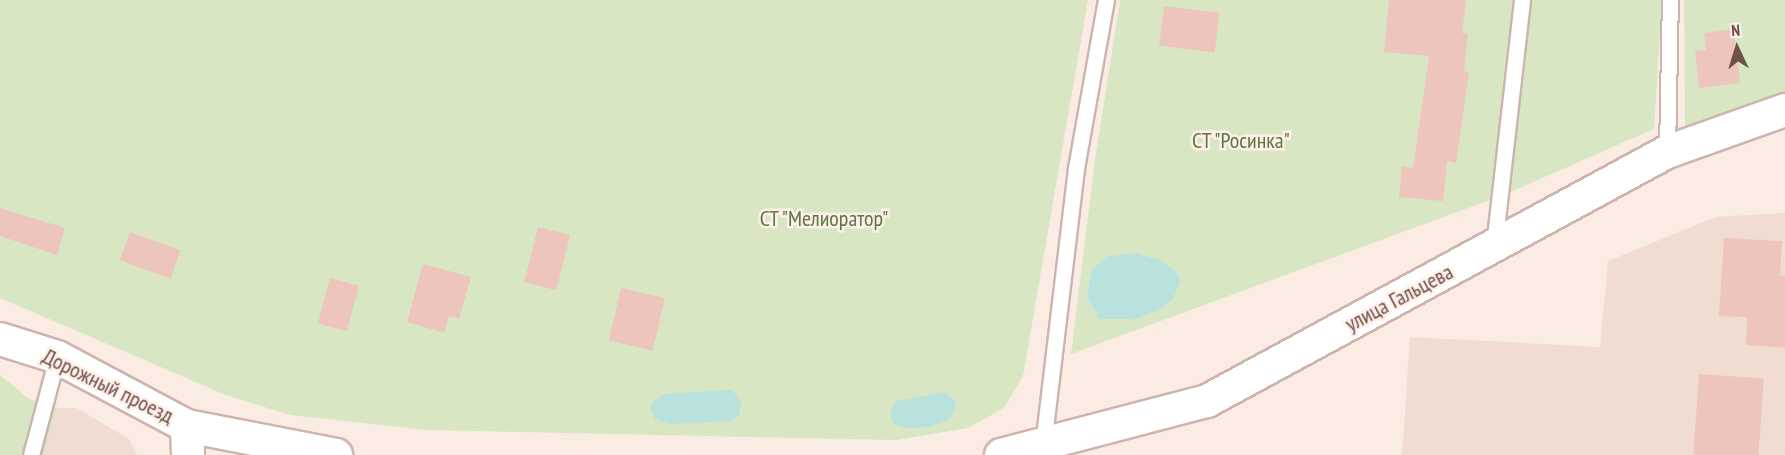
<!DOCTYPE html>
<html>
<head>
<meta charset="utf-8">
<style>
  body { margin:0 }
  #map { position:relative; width:1785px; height:455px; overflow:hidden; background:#faece3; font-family:"PT Sans Narrow",sans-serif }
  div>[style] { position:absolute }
  .residential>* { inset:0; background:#f1dcd2 }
  .green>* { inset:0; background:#d9e6c3 }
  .water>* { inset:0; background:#b9e2de }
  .building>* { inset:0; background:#edc5bc; transform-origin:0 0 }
  .roads { filter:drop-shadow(2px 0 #cdb4ad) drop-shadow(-2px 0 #cdb4ad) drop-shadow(0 2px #cdb4ad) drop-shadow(0 -2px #cdb4ad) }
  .lane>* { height:15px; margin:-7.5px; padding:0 7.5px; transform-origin:7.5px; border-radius:7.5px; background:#fff }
  .street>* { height:32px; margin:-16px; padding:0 16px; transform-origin:16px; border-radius:16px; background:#fff }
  span { translate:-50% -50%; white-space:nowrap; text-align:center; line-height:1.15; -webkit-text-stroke:5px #fdf0e8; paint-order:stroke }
  .park-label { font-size:22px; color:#5e7544 }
  .street-label { font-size:22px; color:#70504b }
  .north { position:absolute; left:1707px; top:18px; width:60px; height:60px; -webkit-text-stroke:4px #fdf0e8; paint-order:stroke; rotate:356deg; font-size:16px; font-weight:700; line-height:24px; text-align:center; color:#70504b }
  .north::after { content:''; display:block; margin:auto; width:21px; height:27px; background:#70504b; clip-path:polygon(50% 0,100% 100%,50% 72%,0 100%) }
</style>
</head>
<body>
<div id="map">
  <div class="residential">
    <div style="clip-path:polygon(1785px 213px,1785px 455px,1402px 455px,1410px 337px,1600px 347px,1608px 261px,1716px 217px)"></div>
    <div style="clip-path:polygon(57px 408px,77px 408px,129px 439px,137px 455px,44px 455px)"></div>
  </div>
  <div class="green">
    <div style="clip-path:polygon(0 0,1088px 0,1023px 376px,1004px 408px,968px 428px,896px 440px,426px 430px,290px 415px,226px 395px,0 298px)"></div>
    <div style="clip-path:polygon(1120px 0,1662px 0,1654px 129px,1506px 194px,1071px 354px,1094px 167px)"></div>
    <div style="clip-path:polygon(1684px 0,1785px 0,1785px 95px,1685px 127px)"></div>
    <div style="clip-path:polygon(0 375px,29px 399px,57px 408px,44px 455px,0 455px)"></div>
  </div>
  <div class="water">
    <div style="clip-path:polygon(1136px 253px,1162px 261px,1177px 273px,1180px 282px,1173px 299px,1160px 310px,1134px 319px,1099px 319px,1087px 296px,1092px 269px,1108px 256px)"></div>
    <div style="clip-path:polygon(723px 390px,732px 390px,741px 401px,739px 416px,731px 421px,670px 424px,655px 419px,651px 411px,651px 403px,665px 394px)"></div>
    <div style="clip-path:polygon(945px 392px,955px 401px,956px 408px,948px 420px,929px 427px,906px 428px,893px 424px,890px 413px,896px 401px)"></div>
  </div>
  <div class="building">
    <div style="clip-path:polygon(1389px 0,1466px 0,1462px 33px,1468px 34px,1464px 71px,1469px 72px,1456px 163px,1447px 161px,1443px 201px,1399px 197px,1402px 166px,1413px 168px,1429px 56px,1384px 52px)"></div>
    <div style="left:1164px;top:6px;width:56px;height:40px;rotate:7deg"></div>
    <div style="clip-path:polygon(1734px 29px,1740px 83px,1699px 88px,1695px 51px,1706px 50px,1704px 33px)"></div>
    <div style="clip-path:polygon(0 208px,65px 228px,57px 255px,0 236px)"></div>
    <div style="left:538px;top:227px;width:33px;height:57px;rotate:14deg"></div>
    <div style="left:130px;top:232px;width:54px;height:30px;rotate:20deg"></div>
    <div style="clip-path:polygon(1724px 238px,1782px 241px,1780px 275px,1785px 276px,1785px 348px,1746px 345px,1747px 317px,1719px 316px)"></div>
    <div style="clip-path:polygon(423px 264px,471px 277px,459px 319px,449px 316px,444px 333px,407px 322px)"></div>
    <div style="left:330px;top:278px;width:30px;height:47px;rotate:15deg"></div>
    <div style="left:621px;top:288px;width:45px;height:54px;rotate:13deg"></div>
    <div style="left:1699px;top:374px;width:65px;height:81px;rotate:4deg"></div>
  </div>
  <div class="roads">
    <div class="lane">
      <div style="left:1667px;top:152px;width:152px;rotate:-88.9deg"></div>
      <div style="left:1494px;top:246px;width:248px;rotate:-83.5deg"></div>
      <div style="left:1043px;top:445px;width:279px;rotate:-83.2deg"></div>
      <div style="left:1076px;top:168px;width:171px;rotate:-79.9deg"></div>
      <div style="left:31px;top:455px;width:101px;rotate:-75.1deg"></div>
    </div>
    <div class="street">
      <div style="left:0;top:339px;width:60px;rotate:17.5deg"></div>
      <div style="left:57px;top:357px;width:147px;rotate:28deg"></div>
      <div style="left:187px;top:426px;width:29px;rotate:88deg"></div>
      <div style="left:187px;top:426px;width:152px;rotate:11deg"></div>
      <div style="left:1001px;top:455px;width:213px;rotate:-14.7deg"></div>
      <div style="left:1207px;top:401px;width:523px;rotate:-28.43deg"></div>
      <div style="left:1667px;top:152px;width:125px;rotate:-19.6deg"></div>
    </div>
  </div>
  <div class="park-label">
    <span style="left:1241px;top:141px">СТ "Росинка"</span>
    <span style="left:824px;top:219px">СТ "Мелиоратор"</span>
  </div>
  <div class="street-label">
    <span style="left:1399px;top:298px;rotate:-28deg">улица Гальцева</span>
    <span style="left:108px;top:386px;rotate:26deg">Дорожный проезд</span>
  </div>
  <div class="north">N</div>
</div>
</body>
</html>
